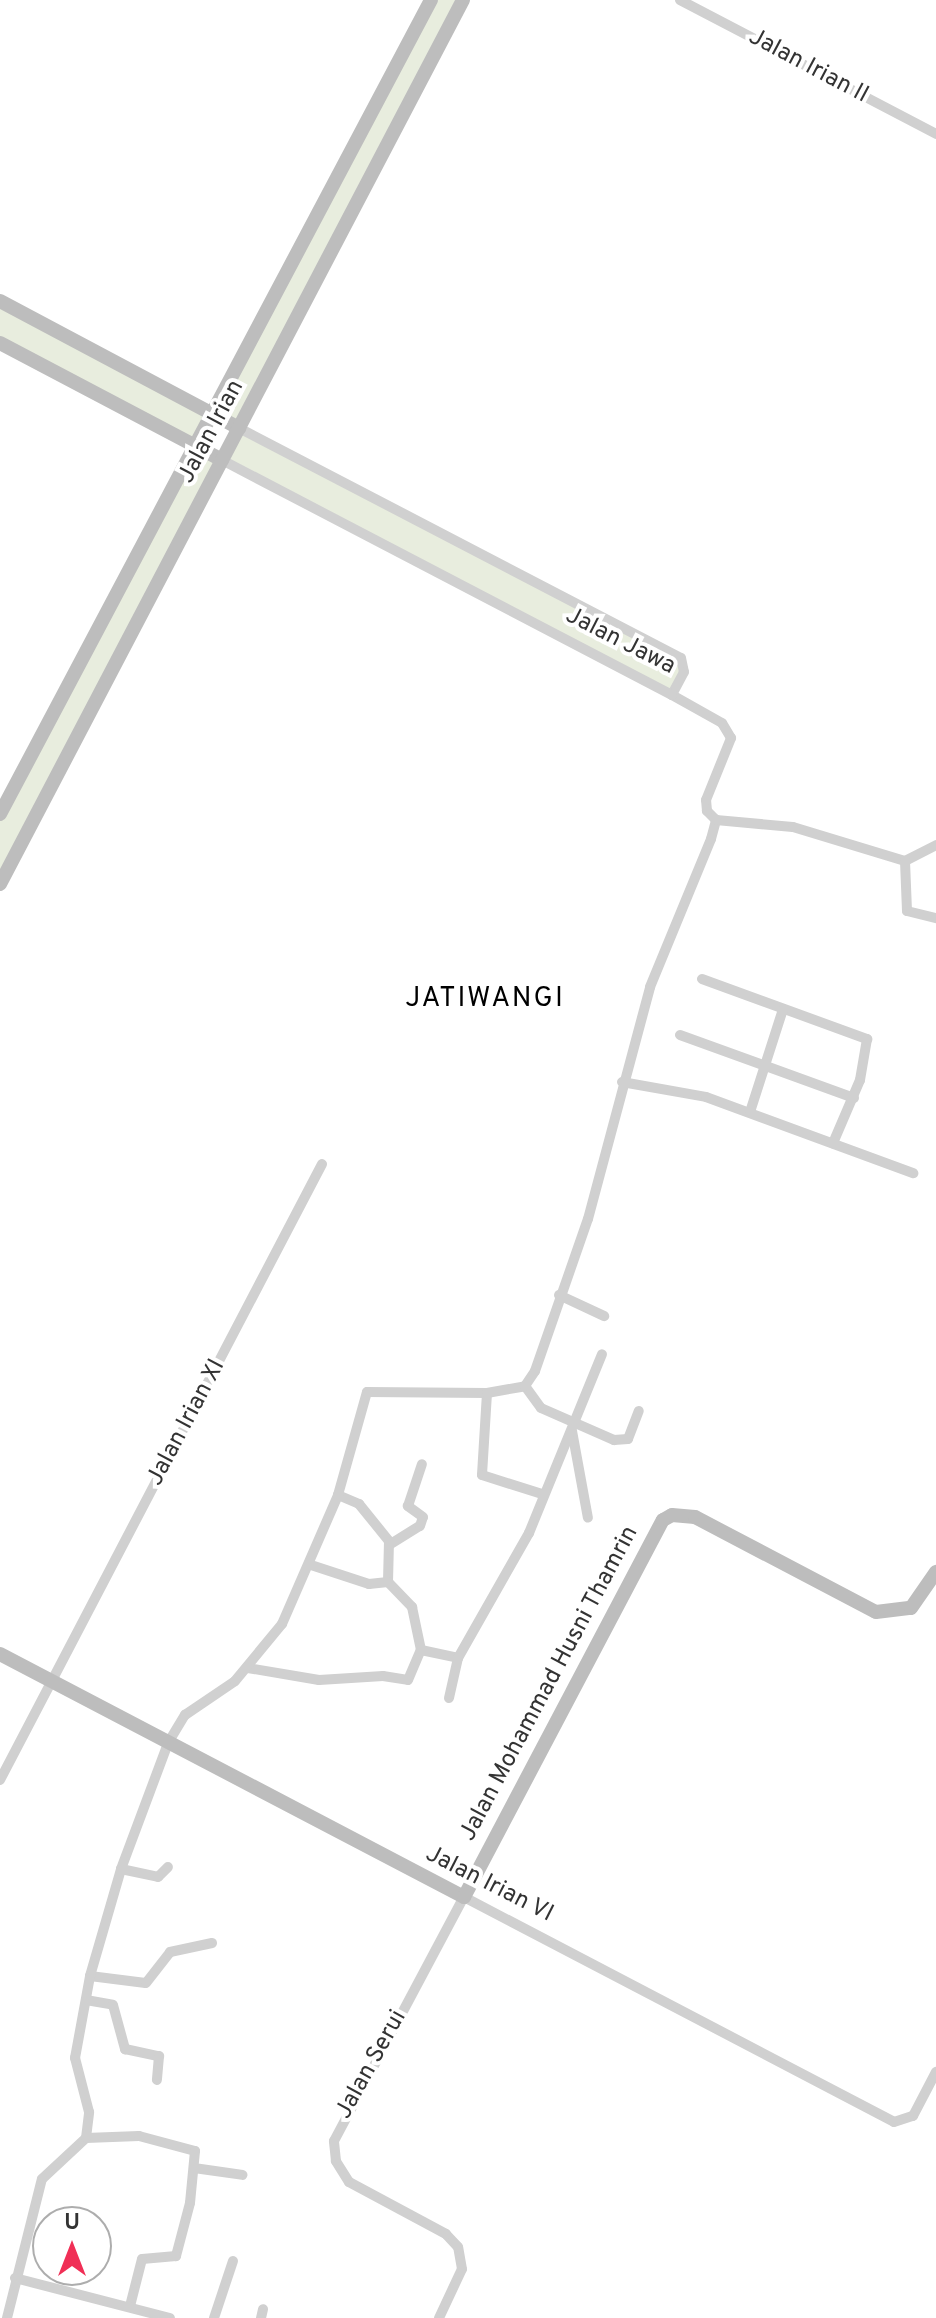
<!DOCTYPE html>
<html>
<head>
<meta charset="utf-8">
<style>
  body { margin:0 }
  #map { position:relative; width:936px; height:2318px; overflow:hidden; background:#fff; font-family:Overpass,sans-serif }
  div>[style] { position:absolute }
  .green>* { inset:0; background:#e8edde }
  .street>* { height:10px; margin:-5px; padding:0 5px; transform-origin:5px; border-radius:5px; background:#d0d0d0 }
  .secondary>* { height:14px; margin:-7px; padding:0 7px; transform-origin:7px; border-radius:7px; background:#bdbdbd }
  span { translate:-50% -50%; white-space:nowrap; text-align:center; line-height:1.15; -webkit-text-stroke:8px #fff; paint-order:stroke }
  .street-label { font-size:24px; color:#333 }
  .quarter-label { font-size:28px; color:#000; letter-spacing:2px }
  .north { position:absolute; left:32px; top:2206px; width:80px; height:80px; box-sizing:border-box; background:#fff; border:2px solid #adadad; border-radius:50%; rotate:0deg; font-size:22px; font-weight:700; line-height:32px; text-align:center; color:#333 }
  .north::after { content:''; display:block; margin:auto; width:28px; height:36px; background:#f02f56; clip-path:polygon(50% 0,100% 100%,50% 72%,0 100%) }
</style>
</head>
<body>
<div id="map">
  <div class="green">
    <div style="clip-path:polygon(evenodd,431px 0,463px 0,239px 428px,685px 664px,672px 695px,222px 460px,0 884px,0 817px,195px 447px,0 343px,0 302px,213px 413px,431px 0,214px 414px,239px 428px,222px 459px,196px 446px,214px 414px)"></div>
  </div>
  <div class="street">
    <div style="left:680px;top:0;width:289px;rotate:27.6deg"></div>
    <div style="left:239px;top:428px;width:498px;rotate:27.5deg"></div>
    <div style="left:681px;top:658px;width:14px;rotate:78deg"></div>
    <div style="left:684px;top:672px;width:26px;rotate:118deg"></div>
    <div style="left:716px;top:820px;width:77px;rotate:5.2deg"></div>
    <div style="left:793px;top:827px;width:117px;rotate:16.9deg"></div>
    <div style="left:905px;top:861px;width:35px;rotate:-27deg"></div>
    <div style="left:905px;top:861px;width:50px;rotate:87.7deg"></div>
    <div style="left:907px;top:911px;width:30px;rotate:14deg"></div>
    <div style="left:702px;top:979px;width:176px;rotate:20deg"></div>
    <div style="left:867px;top:1039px;width:42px;rotate:99.7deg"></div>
    <div style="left:860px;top:1080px;width:69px;rotate:113.2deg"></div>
    <div style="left:680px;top:1035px;width:185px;rotate:19.9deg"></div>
    <div style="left:622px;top:1082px;width:85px;rotate:10.1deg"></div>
    <div style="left:706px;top:1097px;width:221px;rotate:20.2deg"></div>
    <div style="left:750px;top:1112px;width:108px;rotate:-72.2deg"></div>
    <div style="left:559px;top:1295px;width:50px;rotate:25deg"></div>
    <div style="left:525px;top:1386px;width:27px;rotate:54deg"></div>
    <div style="left:541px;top:1408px;width:80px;rotate:23.7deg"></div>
    <div style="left:614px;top:1440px;width:14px;rotate:-4deg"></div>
    <div style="left:628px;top:1439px;width:30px;rotate:-69deg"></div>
    <div style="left:487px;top:1393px;width:82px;rotate:93.5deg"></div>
    <div style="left:482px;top:1475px;width:63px;rotate:17.6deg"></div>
    <div style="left:572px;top:1431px;width:88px;rotate:79.6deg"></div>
    <div style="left:338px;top:1495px;width:23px;rotate:23deg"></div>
    <div style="left:359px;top:1504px;width:48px;rotate:51deg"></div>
    <div style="left:389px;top:1541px;width:41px;rotate:91.4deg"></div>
    <div style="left:388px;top:1582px;width:35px;rotate:46deg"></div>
    <div style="left:412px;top:1607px;width:44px;rotate:78.2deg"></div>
    <div style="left:389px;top:1545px;width:36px;rotate:-32deg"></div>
    <div style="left:420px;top:1526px;width:9px;rotate:-72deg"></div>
    <div style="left:423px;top:1517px;width:19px;rotate:-144deg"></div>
    <div style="left:408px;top:1506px;width:44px;rotate:-71.6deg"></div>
    <div style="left:311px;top:1565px;width:61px;rotate:18.1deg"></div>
    <div style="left:369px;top:1584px;width:19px;rotate:-6deg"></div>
    <div style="left:248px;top:1668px;width:72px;rotate:9.6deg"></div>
    <div style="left:319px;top:1680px;width:64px;rotate:-3.6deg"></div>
    <div style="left:383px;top:1676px;width:25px;rotate:9deg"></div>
    <div style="left:408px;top:1680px;width:33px;rotate:-67deg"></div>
    <div style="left:421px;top:1650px;width:38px;rotate:12deg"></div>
    <div style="left:458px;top:1658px;width:144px;rotate:-60.4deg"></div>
    <div style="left:529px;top:1533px;width:193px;rotate:-67.8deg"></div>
    <div style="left:449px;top:1698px;width:41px;rotate:-77.3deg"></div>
    <div style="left:0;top:1780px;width:695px;rotate:-62.4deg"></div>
    <div style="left:121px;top:1869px;width:38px;rotate:12deg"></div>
    <div style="left:158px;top:1877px;width:14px;rotate:-45deg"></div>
    <div style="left:90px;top:1976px;width:56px;rotate:7.1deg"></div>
    <div style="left:146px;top:1983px;width:39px;rotate:-52deg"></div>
    <div style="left:170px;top:1952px;width:43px;rotate:-12.1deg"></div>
    <div style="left:86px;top:2000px;width:27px;rotate:10deg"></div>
    <div style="left:113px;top:2005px;width:46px;rotate:74.7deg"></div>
    <div style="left:125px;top:2049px;width:35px;rotate:12deg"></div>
    <div style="left:159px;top:2056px;width:24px;rotate:95deg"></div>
    <div style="left:86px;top:2138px;width:53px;rotate:-2.2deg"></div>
    <div style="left:139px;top:2136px;width:58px;rotate:15deg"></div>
    <div style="left:195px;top:2151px;width:52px;rotate:95.5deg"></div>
    <div style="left:190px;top:2203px;width:55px;rotate:104.8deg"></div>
    <div style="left:176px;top:2256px;width:34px;rotate:175deg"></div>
    <div style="left:142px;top:2259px;width:49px;rotate:104.3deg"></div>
    <div style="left:194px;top:2168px;width:49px;rotate:8.1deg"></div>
    <div style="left:15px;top:2278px;width:160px;rotate:14.5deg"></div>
    <div style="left:7px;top:2318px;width:143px;rotate:-75.9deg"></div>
    <div style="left:42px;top:2179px;width:60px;rotate:-43deg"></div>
    <div style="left:86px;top:2138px;width:26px;rotate:-83deg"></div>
    <div style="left:89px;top:2112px;width:56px;rotate:-104.5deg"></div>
    <div style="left:75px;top:2058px;width:83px;rotate:-79.6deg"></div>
    <div style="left:90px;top:1976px;width:111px;rotate:-73.8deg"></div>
    <div style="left:121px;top:1869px;width:134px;rotate:-69.5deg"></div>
    <div style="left:168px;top:1743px;width:33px;rotate:-59deg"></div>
    <div style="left:185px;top:1715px;width:60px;rotate:-34.2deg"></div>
    <div style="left:235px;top:1681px;width:74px;rotate:-50.5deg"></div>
    <div style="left:282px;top:1624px;width:141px;rotate:-66.5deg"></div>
    <div style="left:338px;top:1495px;width:107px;rotate:-74.3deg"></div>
    <div style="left:367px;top:1392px;width:120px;rotate:0.5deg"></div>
    <div style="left:487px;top:1393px;width:39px;rotate:-10deg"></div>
    <div style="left:525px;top:1386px;width:18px;rotate:-56deg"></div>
    <div style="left:535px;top:1371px;width:161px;rotate:-70.8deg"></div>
    <div style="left:588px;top:1219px;width:240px;rotate:-75deg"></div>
    <div style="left:650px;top:987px;width:160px;rotate:-67.6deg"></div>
    <div style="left:711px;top:839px;width:20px;rotate:-75deg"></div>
    <div style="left:716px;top:820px;width:13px;rotate:-135deg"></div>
    <div style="left:707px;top:811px;width:11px;rotate:-95deg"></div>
    <div style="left:706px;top:800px;width:67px;rotate:-68deg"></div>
    <div style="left:731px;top:738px;width:17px;rotate:-121deg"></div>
    <div style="left:722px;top:723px;width:57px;rotate:-150.8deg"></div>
    <div style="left:672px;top:695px;width:508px;rotate:-152.43deg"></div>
    <div style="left:214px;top:2318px;width:60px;rotate:-71.6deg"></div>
    <div style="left:261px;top:2318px;width:9px;rotate:-77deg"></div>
    <div style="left:439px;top:2318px;width:54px;rotate:-64.9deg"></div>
    <div style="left:462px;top:2269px;width:22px;rotate:-100deg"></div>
    <div style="left:458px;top:2247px;width:18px;rotate:-133deg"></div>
    <div style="left:446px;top:2234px;width:110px;rotate:-151.8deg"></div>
    <div style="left:349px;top:2182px;width:25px;rotate:-122deg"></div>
    <div style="left:336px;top:2161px;width:20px;rotate:-96deg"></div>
    <div style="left:334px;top:2141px;width:276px;rotate:-62deg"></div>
    <div style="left:464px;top:1897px;width:485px;rotate:27.6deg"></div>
    <div style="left:894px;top:2122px;width:20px;rotate:-18deg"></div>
    <div style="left:913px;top:2116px;width:50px;rotate:-62.4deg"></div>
  </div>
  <div class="secondary">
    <div style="left:0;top:301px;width:271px;rotate:28deg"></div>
    <div style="left:0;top:343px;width:251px;rotate:27.8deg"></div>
    <div style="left:0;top:814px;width:921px;rotate:-62.1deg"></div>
    <div style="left:0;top:884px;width:998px;rotate:-62.36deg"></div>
    <div style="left:0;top:1654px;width:524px;rotate:27.64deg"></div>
    <div style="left:464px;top:1897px;width:426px;rotate:-62.2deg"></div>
    <div style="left:663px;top:1520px;width:10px;rotate:-29deg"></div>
    <div style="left:672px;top:1515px;width:23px;rotate:5deg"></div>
    <div style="left:695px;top:1517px;width:204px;rotate:27.7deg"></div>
    <div style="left:876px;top:1612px;width:35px;rotate:-7deg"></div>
    <div style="left:911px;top:1608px;width:44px;rotate:-55.2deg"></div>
  </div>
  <div class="street-label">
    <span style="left:808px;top:67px;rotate:28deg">Jalan Irian II</span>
    <span style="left:212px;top:432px;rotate:-62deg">Jalan Irian</span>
    <span style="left:620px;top:642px;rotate:27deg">Jalan Jawa</span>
    <span style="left:187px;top:1423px;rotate:-62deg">Jalan Irian XI</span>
    <span style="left:550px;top:1684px;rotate:-62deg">Jalan Mohammad Husni Thamrin</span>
    <span style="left:489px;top:1885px;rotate:27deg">Jalan Irian VI</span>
    <span style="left:372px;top:2065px;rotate:-61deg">Jalan Serui</span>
  </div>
  <div class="quarter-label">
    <span style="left:485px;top:999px">JATIWANGI</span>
  </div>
  <div class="north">U</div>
</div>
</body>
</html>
